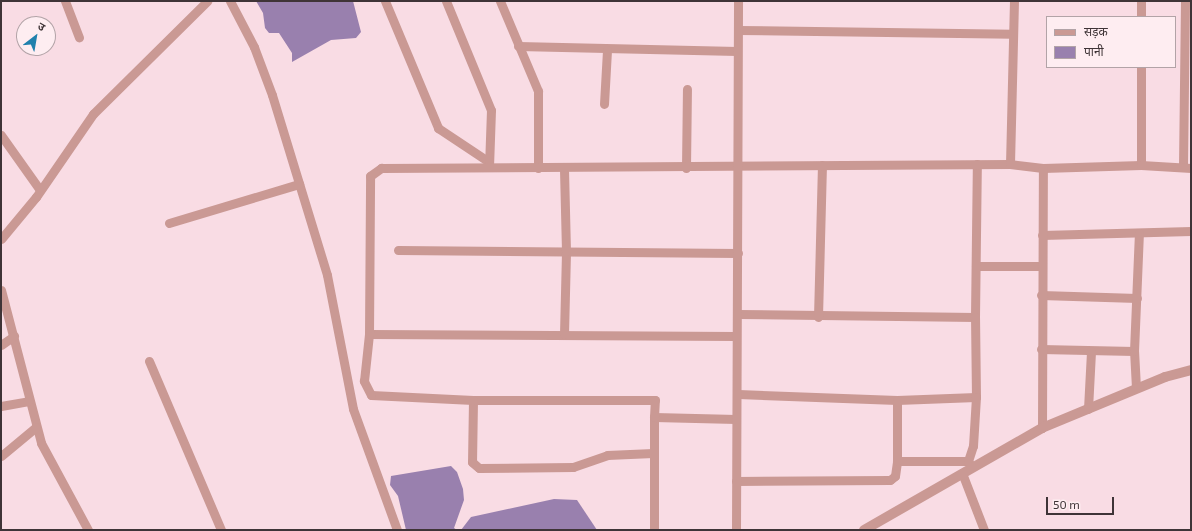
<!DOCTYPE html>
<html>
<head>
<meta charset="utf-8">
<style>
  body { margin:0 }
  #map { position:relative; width:1192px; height:531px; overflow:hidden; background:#f9dce4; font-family:"Exo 2","Noto Sans Devanagari",sans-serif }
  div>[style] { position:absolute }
  .water>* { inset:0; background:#9980ae }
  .minor>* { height:9px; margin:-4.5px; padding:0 4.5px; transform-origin:4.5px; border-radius:4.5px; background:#ca9994 }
  .tertiary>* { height:10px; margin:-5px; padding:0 5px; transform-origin:5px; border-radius:5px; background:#ca9994 }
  span { translate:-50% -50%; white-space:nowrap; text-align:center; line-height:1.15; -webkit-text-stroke:4px #feedf1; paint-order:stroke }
  .frame { position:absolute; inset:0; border:2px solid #3f3437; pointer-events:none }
  .legend { position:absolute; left:1046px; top:16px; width:130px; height:52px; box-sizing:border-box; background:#feedf1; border:1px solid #b2a3a7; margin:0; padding:5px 7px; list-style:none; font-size:12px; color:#3f3437 }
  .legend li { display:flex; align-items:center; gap:8px; height:20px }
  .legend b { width:20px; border:1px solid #b2a3a7 }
  .north { position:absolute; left:16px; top:16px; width:40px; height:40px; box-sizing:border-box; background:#feedf1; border:1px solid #b2a3a7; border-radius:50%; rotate:31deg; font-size:11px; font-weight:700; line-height:16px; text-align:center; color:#3f3437 }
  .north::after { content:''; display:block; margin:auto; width:14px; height:18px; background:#2181ad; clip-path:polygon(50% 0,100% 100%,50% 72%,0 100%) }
  .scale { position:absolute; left:1046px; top:497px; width:68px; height:18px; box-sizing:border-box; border:2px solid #3f3437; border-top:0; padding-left:5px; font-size:12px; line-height:14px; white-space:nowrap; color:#3f3437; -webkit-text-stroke:3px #feedf1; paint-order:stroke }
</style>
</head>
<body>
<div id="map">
  <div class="water">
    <div style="clip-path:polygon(256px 1px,353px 1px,361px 32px,356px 38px,331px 40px,292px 62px,292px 53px,279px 33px,269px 33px,265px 28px,263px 13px)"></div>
    <div style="clip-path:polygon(451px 466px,457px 472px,463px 489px,464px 500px,454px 528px,457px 530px,406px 530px,398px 496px,390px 485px,391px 476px)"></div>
    <div style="clip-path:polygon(554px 499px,577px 500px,597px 530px,461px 530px,471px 517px)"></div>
  </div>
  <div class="minor">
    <div style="left:65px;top:1px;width:39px;rotate:69deg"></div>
    <div style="left:230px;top:1px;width:52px;rotate:62.4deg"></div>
    <div style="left:254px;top:47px;width:51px;rotate:69.4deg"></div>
    <div style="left:272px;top:95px;width:188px;rotate:73deg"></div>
    <div style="left:327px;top:275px;width:136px;rotate:79deg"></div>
    <div style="left:353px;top:409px;width:129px;rotate:70deg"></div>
    <div style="left:385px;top:1px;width:138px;rotate:67.3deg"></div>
    <div style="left:438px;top:128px;width:61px;rotate:33.7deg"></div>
    <div style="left:446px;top:1px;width:118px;rotate:67.6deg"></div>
    <div style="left:491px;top:110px;width:57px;rotate:92deg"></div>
    <div style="left:500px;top:1px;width:98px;rotate:67.1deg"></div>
    <div style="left:538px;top:91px;width:77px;rotate:90deg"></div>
    <div style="left:1141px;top:17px;width:16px;rotate:-90deg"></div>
    <div style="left:738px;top:30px;width:274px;rotate:0.8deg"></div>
    <div style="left:518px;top:46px;width:219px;rotate:1.3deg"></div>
    <div style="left:604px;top:104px;width:54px;rotate:-86.8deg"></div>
    <div style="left:1px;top:135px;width:67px;rotate:54.7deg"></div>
    <div style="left:1010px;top:164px;width:163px;rotate:-88.6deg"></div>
    <div style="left:1141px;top:165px;width:98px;rotate:-90deg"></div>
    <div style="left:1183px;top:166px;width:165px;rotate:-89.3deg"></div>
    <div style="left:686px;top:168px;width:79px;rotate:-89.3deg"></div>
    <div style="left:169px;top:223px;width:136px;rotate:-16.7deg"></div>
    <div style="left:1042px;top:235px;width:149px;rotate:-1.5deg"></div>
    <div style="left:1px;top:239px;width:55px;rotate:-50.2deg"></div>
    <div style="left:36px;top:197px;width:101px;rotate:-55.5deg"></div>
    <div style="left:93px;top:114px;width:161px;rotate:-44.7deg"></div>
    <div style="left:398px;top:250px;width:340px;rotate:0.5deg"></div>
    <div style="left:976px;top:266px;width:66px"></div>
    <div style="left:1px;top:290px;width:158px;rotate:75.3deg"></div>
    <div style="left:41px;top:443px;width:99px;rotate:61.6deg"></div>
    <div style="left:1041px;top:295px;width:96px;rotate:1.8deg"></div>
    <div style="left:738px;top:314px;width:237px;rotate:0.7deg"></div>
    <div style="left:975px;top:317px;width:153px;rotate:-89.3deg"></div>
    <div style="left:818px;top:317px;width:152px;rotate:-88.5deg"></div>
    <div style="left:369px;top:334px;width:367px;rotate:0.3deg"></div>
    <div style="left:564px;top:334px;width:83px;rotate:-88.6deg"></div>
    <div style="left:566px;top:251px;width:83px;rotate:-91.4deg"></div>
    <div style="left:1px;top:345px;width:16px;rotate:-35deg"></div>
    <div style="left:1041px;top:349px;width:93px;rotate:1.2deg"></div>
    <div style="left:149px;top:361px;width:184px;rotate:66.9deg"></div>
    <div style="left:1136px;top:388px;width:37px;rotate:-93deg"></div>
    <div style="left:1134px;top:351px;width:118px;rotate:-87.6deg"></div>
    <div style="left:738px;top:394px;width:159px;rotate:2.2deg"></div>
    <div style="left:897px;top:400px;width:79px;rotate:-2.2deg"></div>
    <div style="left:976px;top:397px;width:80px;rotate:-90.7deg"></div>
    <div style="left:473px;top:400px;width:62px;rotate:90.9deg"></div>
    <div style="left:472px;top:462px;width:9px;rotate:41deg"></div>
    <div style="left:479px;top:468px;width:94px;rotate:-0.6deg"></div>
    <div style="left:573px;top:467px;width:36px;rotate:-19deg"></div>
    <div style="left:607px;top:455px;width:46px;rotate:-2.5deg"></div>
    <div style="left:1px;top:406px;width:28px;rotate:-10deg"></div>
    <div style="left:1088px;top:409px;width:58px;rotate:-87deg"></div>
    <div style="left:654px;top:417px;width:113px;rotate:90deg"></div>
    <div style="left:736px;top:419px;width:82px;rotate:-178.6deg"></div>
    <div style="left:654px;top:417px;width:17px;rotate:-87deg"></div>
    <div style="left:655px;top:400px;width:182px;rotate:180deg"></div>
    <div style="left:473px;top:400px;width:102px;rotate:-177.2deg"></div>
    <div style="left:371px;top:395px;width:16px;rotate:-117deg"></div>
    <div style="left:364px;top:381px;width:47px;rotate:-83.9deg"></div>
    <div style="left:369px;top:334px;width:158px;rotate:-89.6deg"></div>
    <div style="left:370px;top:176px;width:14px;rotate:-36deg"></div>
    <div style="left:381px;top:168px;width:629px;rotate:-0.36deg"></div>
    <div style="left:1010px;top:164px;width:33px;rotate:7deg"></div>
    <div style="left:1043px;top:168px;width:98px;rotate:-1.8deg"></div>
    <div style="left:1141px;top:165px;width:50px;rotate:3.4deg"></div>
    <div style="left:1042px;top:428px;width:260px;rotate:-89.8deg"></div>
    <div style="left:1px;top:456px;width:45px;rotate:-39.6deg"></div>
    <div style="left:897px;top:461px;width:71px"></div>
    <div style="left:972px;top:467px;width:7px;rotate:-124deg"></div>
    <div style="left:968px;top:461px;width:16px;rotate:-72deg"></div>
    <div style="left:973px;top:446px;width:49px;rotate:-86.5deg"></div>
    <div style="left:962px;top:473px;width:61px;rotate:68.9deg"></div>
    <div style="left:736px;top:481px;width:154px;rotate:-0.4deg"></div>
    <div style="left:890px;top:480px;width:6px;rotate:-39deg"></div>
    <div style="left:895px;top:476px;width:15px;rotate:-82deg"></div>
    <div style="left:897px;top:461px;width:61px;rotate:-90deg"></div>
    <div style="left:736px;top:530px;width:529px;rotate:-89.78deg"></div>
  </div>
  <div class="tertiary">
    <div style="left:864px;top:530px;width:205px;rotate:-29.8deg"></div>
    <div style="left:1042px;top:428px;width:133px;rotate:-22.5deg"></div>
    <div style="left:1165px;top:377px;width:27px;rotate:-15deg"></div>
  </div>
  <div class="frame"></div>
  <ul class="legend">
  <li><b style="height:5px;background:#ca9994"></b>सड़क</li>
  <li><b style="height:11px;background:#9980ae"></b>पानी</li>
  </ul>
  <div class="north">उ</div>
  <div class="scale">50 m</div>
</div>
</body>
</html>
